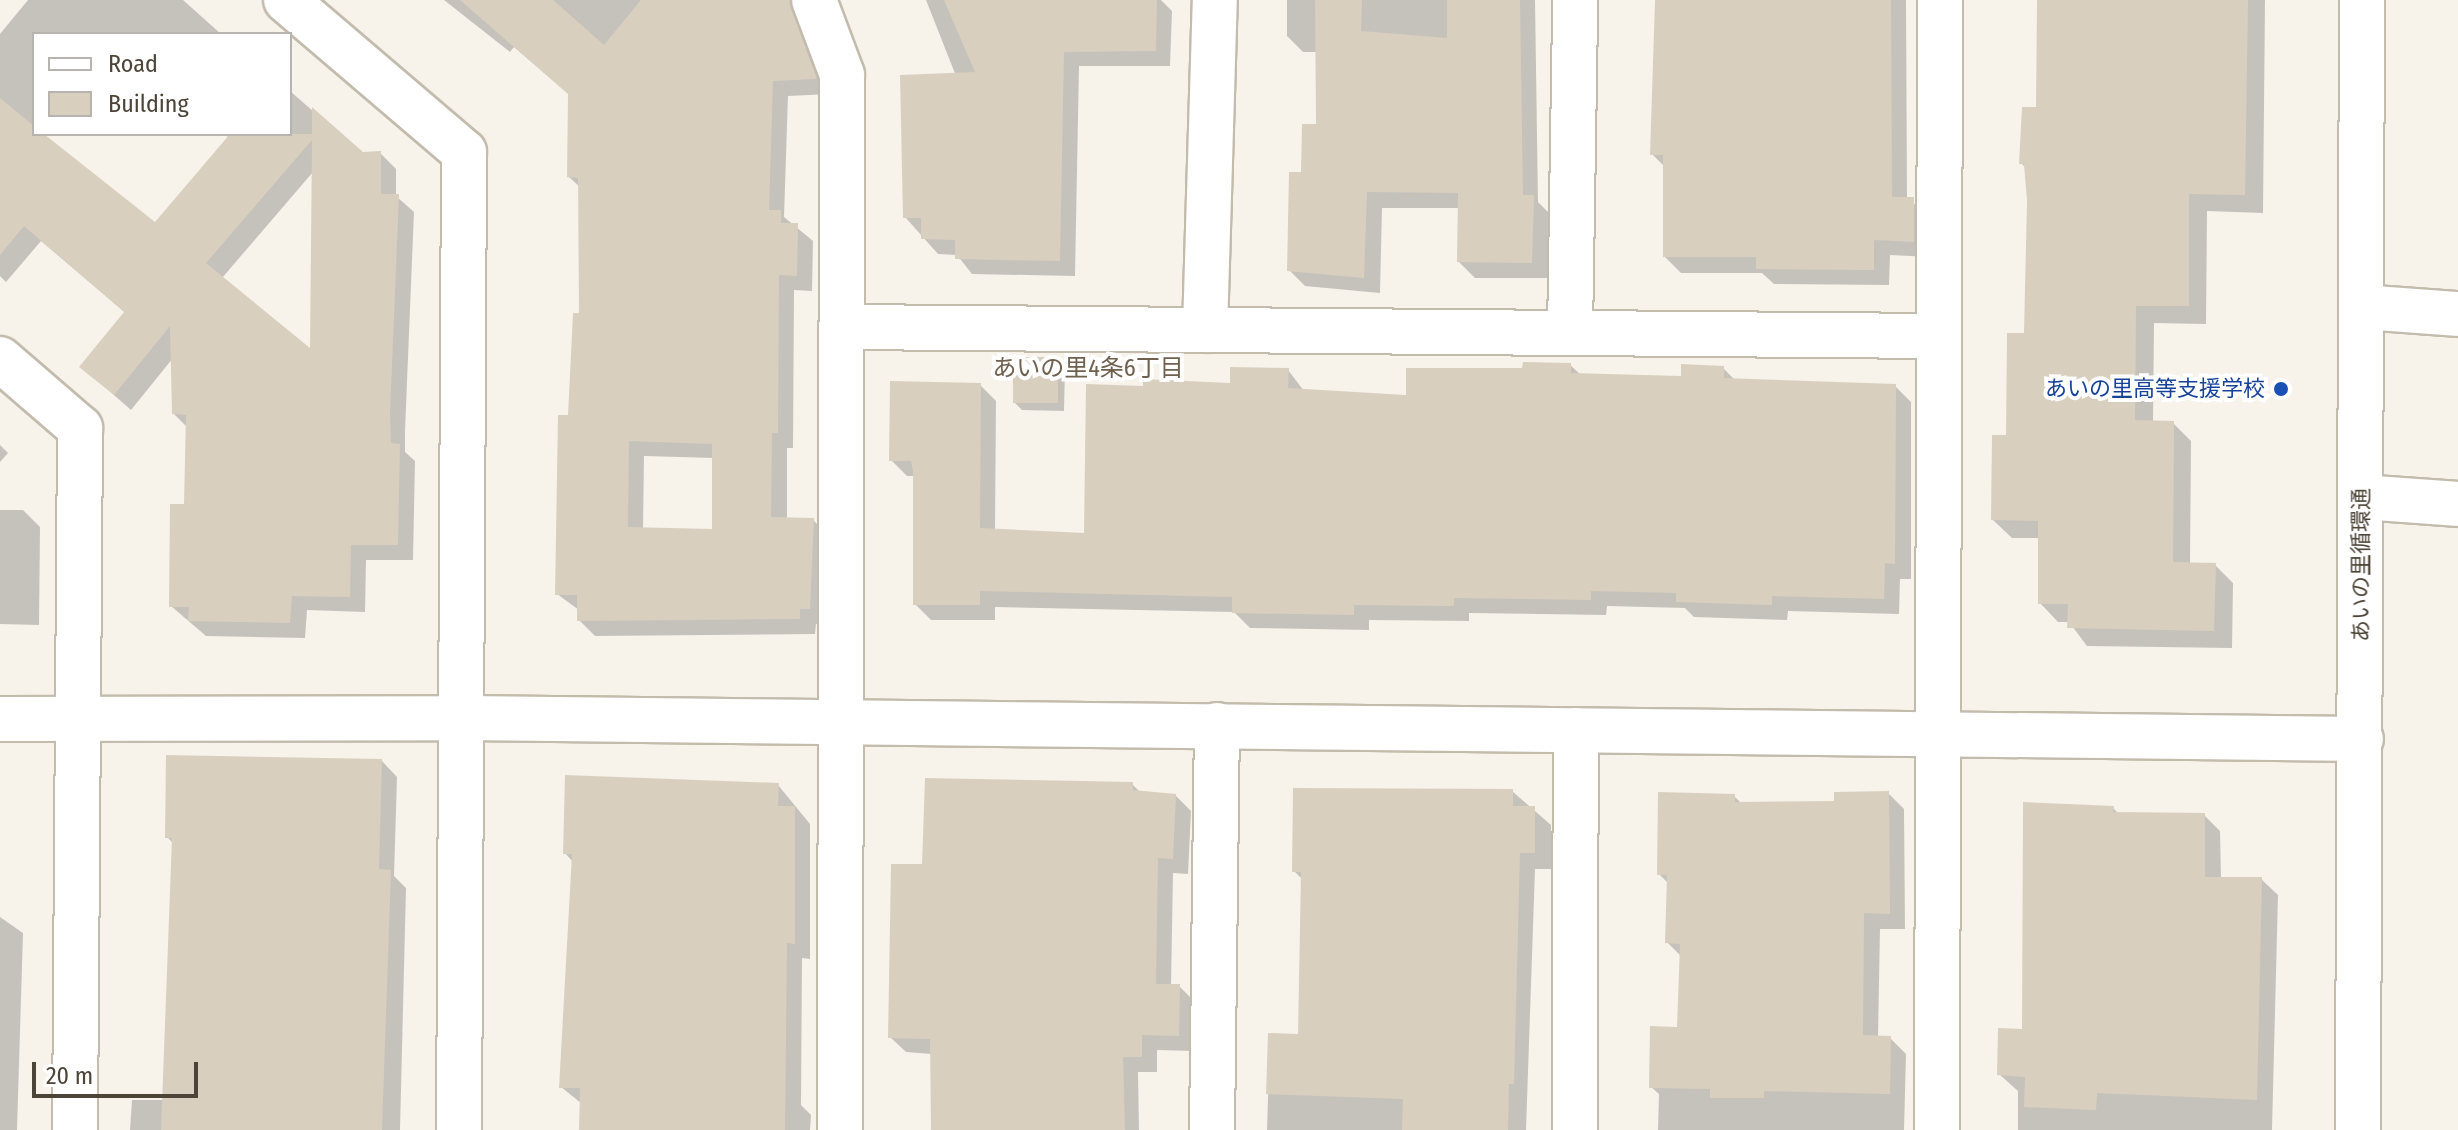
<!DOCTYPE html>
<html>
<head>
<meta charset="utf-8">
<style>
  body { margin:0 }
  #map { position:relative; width:2458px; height:1130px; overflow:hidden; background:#f7f3eb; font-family:"Fira Sans Condensed","Noto Sans JP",sans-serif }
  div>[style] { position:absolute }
  .shadow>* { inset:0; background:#0003 }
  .building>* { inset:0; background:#d9cfbf; transform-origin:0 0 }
  .roads { filter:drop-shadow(2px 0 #c3bbac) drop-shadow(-2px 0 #c3bbac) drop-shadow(0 2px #c3bbac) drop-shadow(0 -2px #c3bbac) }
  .minor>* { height:44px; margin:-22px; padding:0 22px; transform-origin:22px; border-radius:22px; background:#fff }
  .dots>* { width:22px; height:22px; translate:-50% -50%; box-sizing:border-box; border:4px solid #fff; border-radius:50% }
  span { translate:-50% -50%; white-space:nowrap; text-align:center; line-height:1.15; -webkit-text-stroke:8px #fff; paint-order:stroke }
  .transit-label { font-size:22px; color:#164399 }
  .right { translate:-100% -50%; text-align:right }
  .street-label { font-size:22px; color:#4c4437 }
  .neighbourhood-label { font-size:24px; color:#70614e }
  .legend { position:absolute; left:32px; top:32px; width:260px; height:104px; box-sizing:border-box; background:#fff; border:2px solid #b7b4af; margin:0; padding:10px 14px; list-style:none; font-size:24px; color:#4c4437 }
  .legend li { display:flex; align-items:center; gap:16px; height:40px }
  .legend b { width:40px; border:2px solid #b7b4af }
  .scale { position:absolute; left:32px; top:1062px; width:166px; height:36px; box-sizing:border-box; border:4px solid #4c4437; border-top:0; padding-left:10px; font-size:24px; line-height:28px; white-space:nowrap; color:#4c4437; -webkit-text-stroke:6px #fff; paint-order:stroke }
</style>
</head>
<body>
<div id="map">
  <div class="shadow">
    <div style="clip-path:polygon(evenodd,28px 0,183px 0,221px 34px,34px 34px,34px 134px,42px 134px,155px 224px,229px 138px,224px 134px,290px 134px,290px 91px,362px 154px,380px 153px,396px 169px,396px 196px,414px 212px,405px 431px,405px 452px,415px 461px,413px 560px,366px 560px,365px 612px,307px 610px,305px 638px,206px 636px,171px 606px,186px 506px,187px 427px,174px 414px,173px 358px,131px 410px,82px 367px,126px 313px,41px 241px,6px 282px,0 276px,0 34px,28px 0,313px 172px,312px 352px,222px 278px,313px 172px)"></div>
    <div style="clip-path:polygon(evenodd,444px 0,768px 0,808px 33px,831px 94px,788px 96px,784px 217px,813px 241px,812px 291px,794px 290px,793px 448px,787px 448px,787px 519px,813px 520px,829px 536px,825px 624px,816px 624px,815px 634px,595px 636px,579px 620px,579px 610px,557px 594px,581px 315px,581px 188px,569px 177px,570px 95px,514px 47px,510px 52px,444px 0,644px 456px,714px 458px,714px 531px,643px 530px,644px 456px)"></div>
    <div style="clip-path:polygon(926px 0,1161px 0,1172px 11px,1170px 66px,1079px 66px,1075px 276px,972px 274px,957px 255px,938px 254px,905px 217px,956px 76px)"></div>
    <div style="clip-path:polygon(1287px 0,1535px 0,1538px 202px,1549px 213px,1548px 278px,1475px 278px,1459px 262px,1460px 208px,1382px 208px,1380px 293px,1305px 286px,1289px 270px,1303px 174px,1318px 126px,1317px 52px,1303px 52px,1287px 36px)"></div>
    <div style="clip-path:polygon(1657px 0,1906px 0,1907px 199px,1930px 215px,1930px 257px,1890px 255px,1889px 285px,1774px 284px,1762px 273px,1681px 273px,1665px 257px,1665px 167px,1652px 154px)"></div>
    <div style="clip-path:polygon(2042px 0,2265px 0,2263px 213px,2207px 211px,2206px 324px,2154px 323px,2153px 423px,2173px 423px,2191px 441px,2190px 564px,2215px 565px,2233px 583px,2232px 648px,2087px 646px,2069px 622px,2058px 622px,2040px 603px,2040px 538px,2012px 538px,1993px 520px,2026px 335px,2029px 201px,2027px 169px,2021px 163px,2038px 109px)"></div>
    <div style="clip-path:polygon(1057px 359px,1065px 368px,1064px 411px,1022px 410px,1014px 402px)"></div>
    <div style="clip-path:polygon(1570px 365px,1581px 375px,1683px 379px,1723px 368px,1736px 381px,1895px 386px,1911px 402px,1911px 579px,1900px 579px,1899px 614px,1788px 611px,1787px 620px,1694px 617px,1685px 608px,1607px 606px,1606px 615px,1469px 613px,1469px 621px,1369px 620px,1369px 630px,1250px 628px,1234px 612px,995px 607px,995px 620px,931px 620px,915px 604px,915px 476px,907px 476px,891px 460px,980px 385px,996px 401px,995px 530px,1086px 535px,1145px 388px,1232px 385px,1288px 370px,1304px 391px,1408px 397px)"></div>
    <div style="clip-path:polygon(0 445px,8px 453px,0 462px)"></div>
    <div style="clip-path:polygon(0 510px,23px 510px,40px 527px,39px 625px,0 624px)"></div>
    <div style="clip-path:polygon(381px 760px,397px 777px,394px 876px,406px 888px,400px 1130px,130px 1130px,132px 1100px,163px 1100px,173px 843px,167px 837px)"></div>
    <div style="clip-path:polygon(1132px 784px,1141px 793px,1175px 795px,1191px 811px,1188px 874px,1173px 873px,1171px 986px,1179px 986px,1195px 1002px,1194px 1051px,1157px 1050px,1157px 1072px,1138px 1072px,1139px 1130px,934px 1130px,932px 1054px,906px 1052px,890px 1037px,924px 866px)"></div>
    <div style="clip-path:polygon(778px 785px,810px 824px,810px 959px,802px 958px,801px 1105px,811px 1115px,810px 1130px,581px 1130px,581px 1103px,561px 1087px,573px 862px,565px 853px)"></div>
    <div style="clip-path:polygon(1512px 791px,1551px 825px,1551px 869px,1535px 869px,1526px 1130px,1267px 1130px,1270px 1035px,1300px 1036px,1302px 879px,1294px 871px)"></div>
    <div style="clip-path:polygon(1888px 793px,1904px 809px,1905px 929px,1880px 929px,1878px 1038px,1890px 1038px,1906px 1054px,1904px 1130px,1658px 1130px,1659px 1094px,1651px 1087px,1679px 1029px,1681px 956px,1667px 942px,1669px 884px,1659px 874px,1734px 796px,1742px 804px,1835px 803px)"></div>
    <div style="clip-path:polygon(2113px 808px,2119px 814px,2204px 815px,2220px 831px,2221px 879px,2261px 879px,2278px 895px,2272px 1130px,2018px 1130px,2018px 1091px,1999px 1074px,2024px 1031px)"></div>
    <div style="clip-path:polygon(0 917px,23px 933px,17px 1130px,0 1130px)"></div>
  </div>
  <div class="building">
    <div style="clip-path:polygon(evenodd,460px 0,553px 0,604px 45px,641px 0,790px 0,817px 79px,773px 81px,769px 210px,781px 210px,781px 223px,798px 223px,797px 276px,779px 275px,778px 433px,772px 433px,771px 517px,814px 518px,810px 609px,800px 609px,800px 619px,577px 621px,577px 595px,555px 595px,558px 415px,568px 415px,573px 313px,579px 313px,578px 178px,567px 177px,568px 94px,460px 0,629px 441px,712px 444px,712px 529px,628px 527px,629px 441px)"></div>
    <div style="clip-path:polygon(944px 0,1157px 0,1156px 51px,1064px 52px,1060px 261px,955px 259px,955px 240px,921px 239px,921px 218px,903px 218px,900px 75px,975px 72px)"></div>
    <div style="clip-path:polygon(1315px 0,1362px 0,1361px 31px,1447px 38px,1447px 0,1520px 0,1523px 195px,1534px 195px,1532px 263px,1457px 262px,1458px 193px,1367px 192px,1364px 278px,1287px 271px,1289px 172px,1301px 172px,1302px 124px,1316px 124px)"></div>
    <div style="clip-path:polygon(1655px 0,1891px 0,1892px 197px,1914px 197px,1914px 242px,1874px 240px,1874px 270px,1756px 269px,1756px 257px,1663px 257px,1663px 155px,1650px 155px)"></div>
    <div style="clip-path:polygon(2037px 0,2248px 0,2245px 195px,2189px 194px,2189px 306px,2136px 306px,2135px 420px,2174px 421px,2173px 562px,2216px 563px,2214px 631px,2067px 628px,2068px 604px,2038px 604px,2038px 521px,1991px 520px,1992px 435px,2006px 435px,2007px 333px,2024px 333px,2027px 201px,2024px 164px,2019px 164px,2022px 107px,2036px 107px)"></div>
    <div style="clip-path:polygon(evenodd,0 98px,34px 126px,34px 134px,44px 134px,155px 222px,230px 134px,312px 134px,312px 107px,363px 152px,381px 151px,381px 194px,399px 194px,390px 414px,391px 443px,400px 444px,398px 545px,351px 545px,350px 597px,292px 596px,290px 623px,188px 621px,189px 607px,169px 607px,170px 504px,184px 504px,186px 415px,172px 414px,170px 326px,114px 395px,79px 367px,124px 312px,24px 226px,0 255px,0 98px,312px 140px,310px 348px,206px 263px,312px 140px)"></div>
    <div style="left:1013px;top:357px;width:45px;height:46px"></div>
    <div style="clip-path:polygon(1523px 362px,1571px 363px,1571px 373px,1681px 376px,1681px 364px,1724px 366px,1724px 378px,1896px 384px,1895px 564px,1885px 563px,1884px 599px,1772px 596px,1772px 605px,1676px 602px,1676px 593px,1591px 591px,1591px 600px,1454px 598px,1454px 606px,1354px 605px,1354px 615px,1232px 613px,1232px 597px,980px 591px,980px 605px,913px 605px,913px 471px,911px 461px,889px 461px,890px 381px,981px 383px,980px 528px,1084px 533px,1086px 384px,1143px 386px,1143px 379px,1230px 383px,1230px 367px,1289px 368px,1288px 388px,1406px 395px,1406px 368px,1522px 368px)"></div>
    <div style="clip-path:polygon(166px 755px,382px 759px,379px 869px,391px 870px,382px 1130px,161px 1130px,172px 838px,165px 838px)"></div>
    <div style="clip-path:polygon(565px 775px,779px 783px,778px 806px,795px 806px,795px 944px,787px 943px,785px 1130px,579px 1130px,580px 1088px,559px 1088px,572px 854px,563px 854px)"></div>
    <div style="clip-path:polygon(925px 778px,1133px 782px,1133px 790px,1176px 794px,1173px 859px,1158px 858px,1156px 984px,1180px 984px,1179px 1036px,1142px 1035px,1142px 1057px,1123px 1057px,1125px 1130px,931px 1130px,930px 1039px,888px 1038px,891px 864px,922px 864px)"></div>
    <div style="clip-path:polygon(1293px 788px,1513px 789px,1513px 806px,1535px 806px,1535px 853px,1520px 853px,1514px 1084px,1509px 1084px,1508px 1130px,1402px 1130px,1403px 1099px,1266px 1094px,1268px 1033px,1298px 1034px,1301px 872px,1292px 872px)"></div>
    <div style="clip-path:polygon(1889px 791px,1890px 914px,1864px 913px,1863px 1035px,1891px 1036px,1890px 1094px,1764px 1091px,1764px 1098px,1710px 1098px,1710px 1089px,1649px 1088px,1650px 1026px,1677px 1027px,1680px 944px,1665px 943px,1667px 875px,1657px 875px,1658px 792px,1735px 794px,1735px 802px,1834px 801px,1834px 792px)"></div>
    <div style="clip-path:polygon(2023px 802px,2114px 806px,2113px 812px,2205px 813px,2205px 877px,2262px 877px,2257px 1100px,2097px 1093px,2096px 1110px,2024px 1107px,2025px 1077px,1997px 1075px,1998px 1028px,2022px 1029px)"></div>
  </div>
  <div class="roads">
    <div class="minor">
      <div style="left:286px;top:0;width:234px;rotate:40.5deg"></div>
      <div style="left:464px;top:152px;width:978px;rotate:90.29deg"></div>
      <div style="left:814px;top:0;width:80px;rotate:69.5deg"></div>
      <div style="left:842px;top:75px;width:1055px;rotate:90.11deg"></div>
      <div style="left:2362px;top:307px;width:96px;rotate:4.2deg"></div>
      <div style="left:842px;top:327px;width:1097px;rotate:0.47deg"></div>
      <div style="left:1205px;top:330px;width:330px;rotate:-88.3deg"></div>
      <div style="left:1570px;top:333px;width:333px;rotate:-89.1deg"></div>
      <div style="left:0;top:359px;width:106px;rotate:40.8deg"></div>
      <div style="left:80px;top:428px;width:702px;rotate:90.41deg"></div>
      <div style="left:2361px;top:497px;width:97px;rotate:4.1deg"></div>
      <div style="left:0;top:719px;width:461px;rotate:-0.1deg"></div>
      <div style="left:461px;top:718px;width:1900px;rotate:0.63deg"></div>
      <div style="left:1212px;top:1130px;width:405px;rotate:-89.3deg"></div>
      <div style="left:1575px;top:1130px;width:400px;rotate:-89.9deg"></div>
      <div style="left:1937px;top:1130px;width:1130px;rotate:-89.85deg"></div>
      <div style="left:2358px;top:1130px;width:1130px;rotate:-89.8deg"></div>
    </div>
  </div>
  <div class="dots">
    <div style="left:2281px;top:389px;background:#1a4fb4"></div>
  </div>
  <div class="transit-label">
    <span class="right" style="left:2265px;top:389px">あいの里高等支援学校</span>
  </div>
  <div class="street-label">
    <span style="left:2361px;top:565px;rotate:-90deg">あいの里循環通</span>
  </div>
  <div class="neighbourhood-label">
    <span style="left:1088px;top:369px">あいの里4条6丁目</span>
  </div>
  <ul class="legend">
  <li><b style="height:10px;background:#fff"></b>Road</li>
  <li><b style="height:22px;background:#d9cfbf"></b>Building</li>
  </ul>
  <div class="scale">20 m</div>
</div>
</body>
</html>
